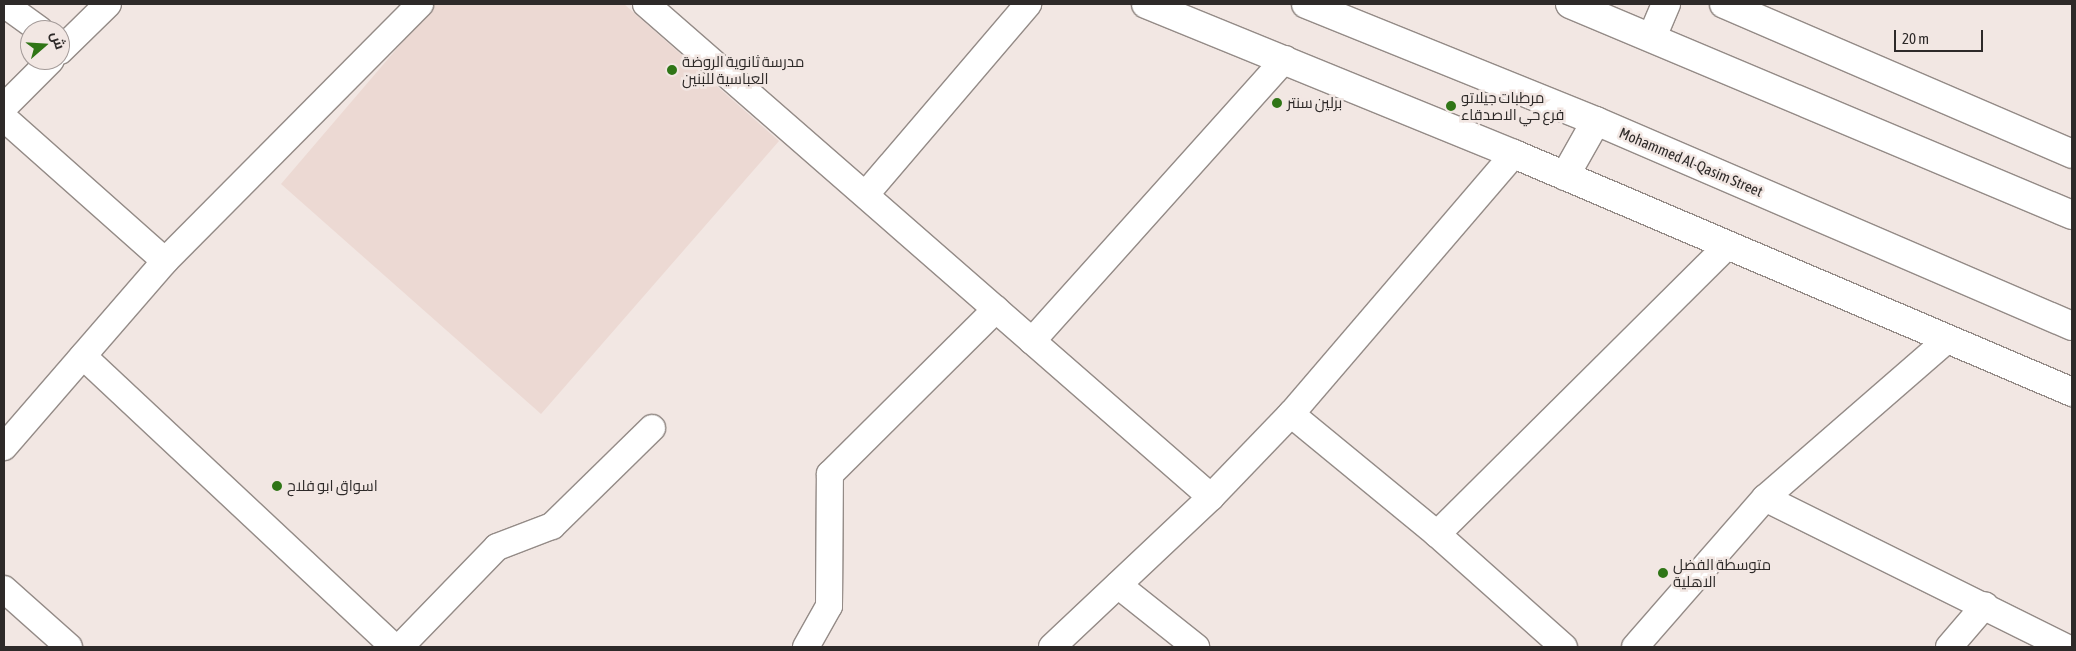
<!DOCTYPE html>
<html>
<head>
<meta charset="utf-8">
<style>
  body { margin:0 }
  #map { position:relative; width:2076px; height:651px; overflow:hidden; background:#f2e7e3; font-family:"Asap Condensed",Cairo,sans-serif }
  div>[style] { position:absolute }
  .built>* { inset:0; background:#ecd9d3 }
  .roads { filter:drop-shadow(1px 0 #948b87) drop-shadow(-1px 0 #948b87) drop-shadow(0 1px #948b87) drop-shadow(0 -1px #948b87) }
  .minor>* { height:26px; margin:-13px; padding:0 13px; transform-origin:13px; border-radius:13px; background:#fff }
  .secondary>* { height:28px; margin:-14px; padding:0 14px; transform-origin:14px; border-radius:14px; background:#fff }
  .primary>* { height:28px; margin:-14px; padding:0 14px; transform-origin:14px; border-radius:14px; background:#fff }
  .dots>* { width:14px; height:14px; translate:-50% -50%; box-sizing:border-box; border:2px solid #f2e7e3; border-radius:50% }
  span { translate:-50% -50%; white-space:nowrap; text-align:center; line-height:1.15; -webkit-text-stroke:5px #f2e7e3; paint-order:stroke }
  .poi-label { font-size:15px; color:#2e2a29 }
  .left { translate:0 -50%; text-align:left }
  .street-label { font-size:15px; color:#2e2a29 }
  .frame { position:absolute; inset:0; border:5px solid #2e2a29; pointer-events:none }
  .north { position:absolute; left:20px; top:20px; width:50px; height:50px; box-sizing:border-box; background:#f2e7e3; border:1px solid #a49b99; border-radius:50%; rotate:71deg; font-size:14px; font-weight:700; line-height:20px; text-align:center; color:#2e2a29 }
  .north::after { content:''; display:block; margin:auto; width:18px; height:22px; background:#2f7516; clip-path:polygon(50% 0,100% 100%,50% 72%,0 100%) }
  .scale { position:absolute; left:1894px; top:30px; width:89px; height:22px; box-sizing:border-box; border:2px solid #2e2a29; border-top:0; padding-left:6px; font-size:15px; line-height:18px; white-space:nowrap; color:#2e2a29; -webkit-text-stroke:4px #f2e7e3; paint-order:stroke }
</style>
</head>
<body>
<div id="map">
  <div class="built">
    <div style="clip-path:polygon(435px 4px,624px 4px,779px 141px,541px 414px,281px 184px)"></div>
  </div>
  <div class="roads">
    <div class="minor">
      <div style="left:4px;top:4px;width:44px;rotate:35.8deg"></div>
      <div style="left:646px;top:4px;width:750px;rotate:41.11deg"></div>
      <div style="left:60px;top:51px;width:67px;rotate:-44.4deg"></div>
      <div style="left:4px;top:107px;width:66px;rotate:-45deg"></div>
      <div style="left:4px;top:118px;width:215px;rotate:41.6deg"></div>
      <div style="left:866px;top:194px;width:250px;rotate:-49.5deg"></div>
      <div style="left:1032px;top:341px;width:379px;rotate:-48.1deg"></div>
      <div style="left:83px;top:356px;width:426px;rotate:43.1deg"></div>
      <div style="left:1291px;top:414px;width:189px;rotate:39.4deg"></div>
      <div style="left:1437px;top:534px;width:170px;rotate:41.7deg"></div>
      <div style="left:4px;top:447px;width:246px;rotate:-49.1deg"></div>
      <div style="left:165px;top:261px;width:362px;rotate:-45.2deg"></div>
      <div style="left:1765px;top:498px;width:335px;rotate:26.4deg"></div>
      <div style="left:1437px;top:534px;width:410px;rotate:-44.8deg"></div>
      <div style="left:1118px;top:585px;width:100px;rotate:38.5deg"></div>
      <div style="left:4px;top:589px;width:87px;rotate:41.7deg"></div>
      <div style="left:400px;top:647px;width:139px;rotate:-45.9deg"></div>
      <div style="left:497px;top:547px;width:59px;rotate:-20.9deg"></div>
      <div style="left:552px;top:526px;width:140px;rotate:-44.4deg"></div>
      <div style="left:806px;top:647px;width:47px;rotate:-60.7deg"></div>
      <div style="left:829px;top:606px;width:132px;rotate:-89.6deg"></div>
      <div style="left:830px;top:474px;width:234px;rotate:-44.8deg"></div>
      <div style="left:1052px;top:647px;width:219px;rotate:-43.3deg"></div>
      <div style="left:1211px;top:497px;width:115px;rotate:-46.1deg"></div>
      <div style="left:1291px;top:414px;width:343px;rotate:-49.4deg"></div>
      <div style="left:1635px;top:647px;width:198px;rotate:-48.9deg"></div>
      <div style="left:1765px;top:498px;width:242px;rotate:-41deg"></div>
      <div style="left:1949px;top:647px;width:55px;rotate:-49.4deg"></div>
    </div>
    <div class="secondary">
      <div style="left:1146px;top:4px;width:397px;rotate:22.2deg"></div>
      <div style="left:1514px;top:154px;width:607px;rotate:23.1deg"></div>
      <div style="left:1724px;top:4px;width:379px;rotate:23.3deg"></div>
    </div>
    <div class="primary">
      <div style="left:1306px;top:4px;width:313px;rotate:22deg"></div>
      <div style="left:1596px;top:121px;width:518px;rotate:23.3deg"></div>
      <div style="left:1570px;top:4px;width:545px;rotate:22.8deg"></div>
      <div style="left:1652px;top:37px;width:36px;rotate:-67deg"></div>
      <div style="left:1565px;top:176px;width:63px;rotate:-60.6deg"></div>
    </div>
  </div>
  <div class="dots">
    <div style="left:672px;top:70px;background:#2f7516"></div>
    <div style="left:1277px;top:103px;background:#2f7516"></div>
    <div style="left:1451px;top:106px;background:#2f7516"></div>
    <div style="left:277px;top:486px;background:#2f7516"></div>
    <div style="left:1663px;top:573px;background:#2f7516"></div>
  </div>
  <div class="poi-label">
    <span class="left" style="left:682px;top:70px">مدرسة ثانوية الروضة<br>العباسية للبنين</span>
    <span class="left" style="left:1461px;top:106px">مرطبات جيلاتو<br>فرع حي الاصدقاء</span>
    <span class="left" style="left:1287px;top:103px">برلين سنتر</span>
    <span class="left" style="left:287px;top:486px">اسواق ابو فلاح</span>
    <span class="left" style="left:1673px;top:573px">متوسطة الفضل<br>الاهلية</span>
  </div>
  <div class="street-label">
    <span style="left:1691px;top:162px;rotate:23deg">Mohammed Al-Qasim Street</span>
  </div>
  <div class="frame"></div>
  <div class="north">ش</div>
  <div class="scale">20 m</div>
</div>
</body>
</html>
